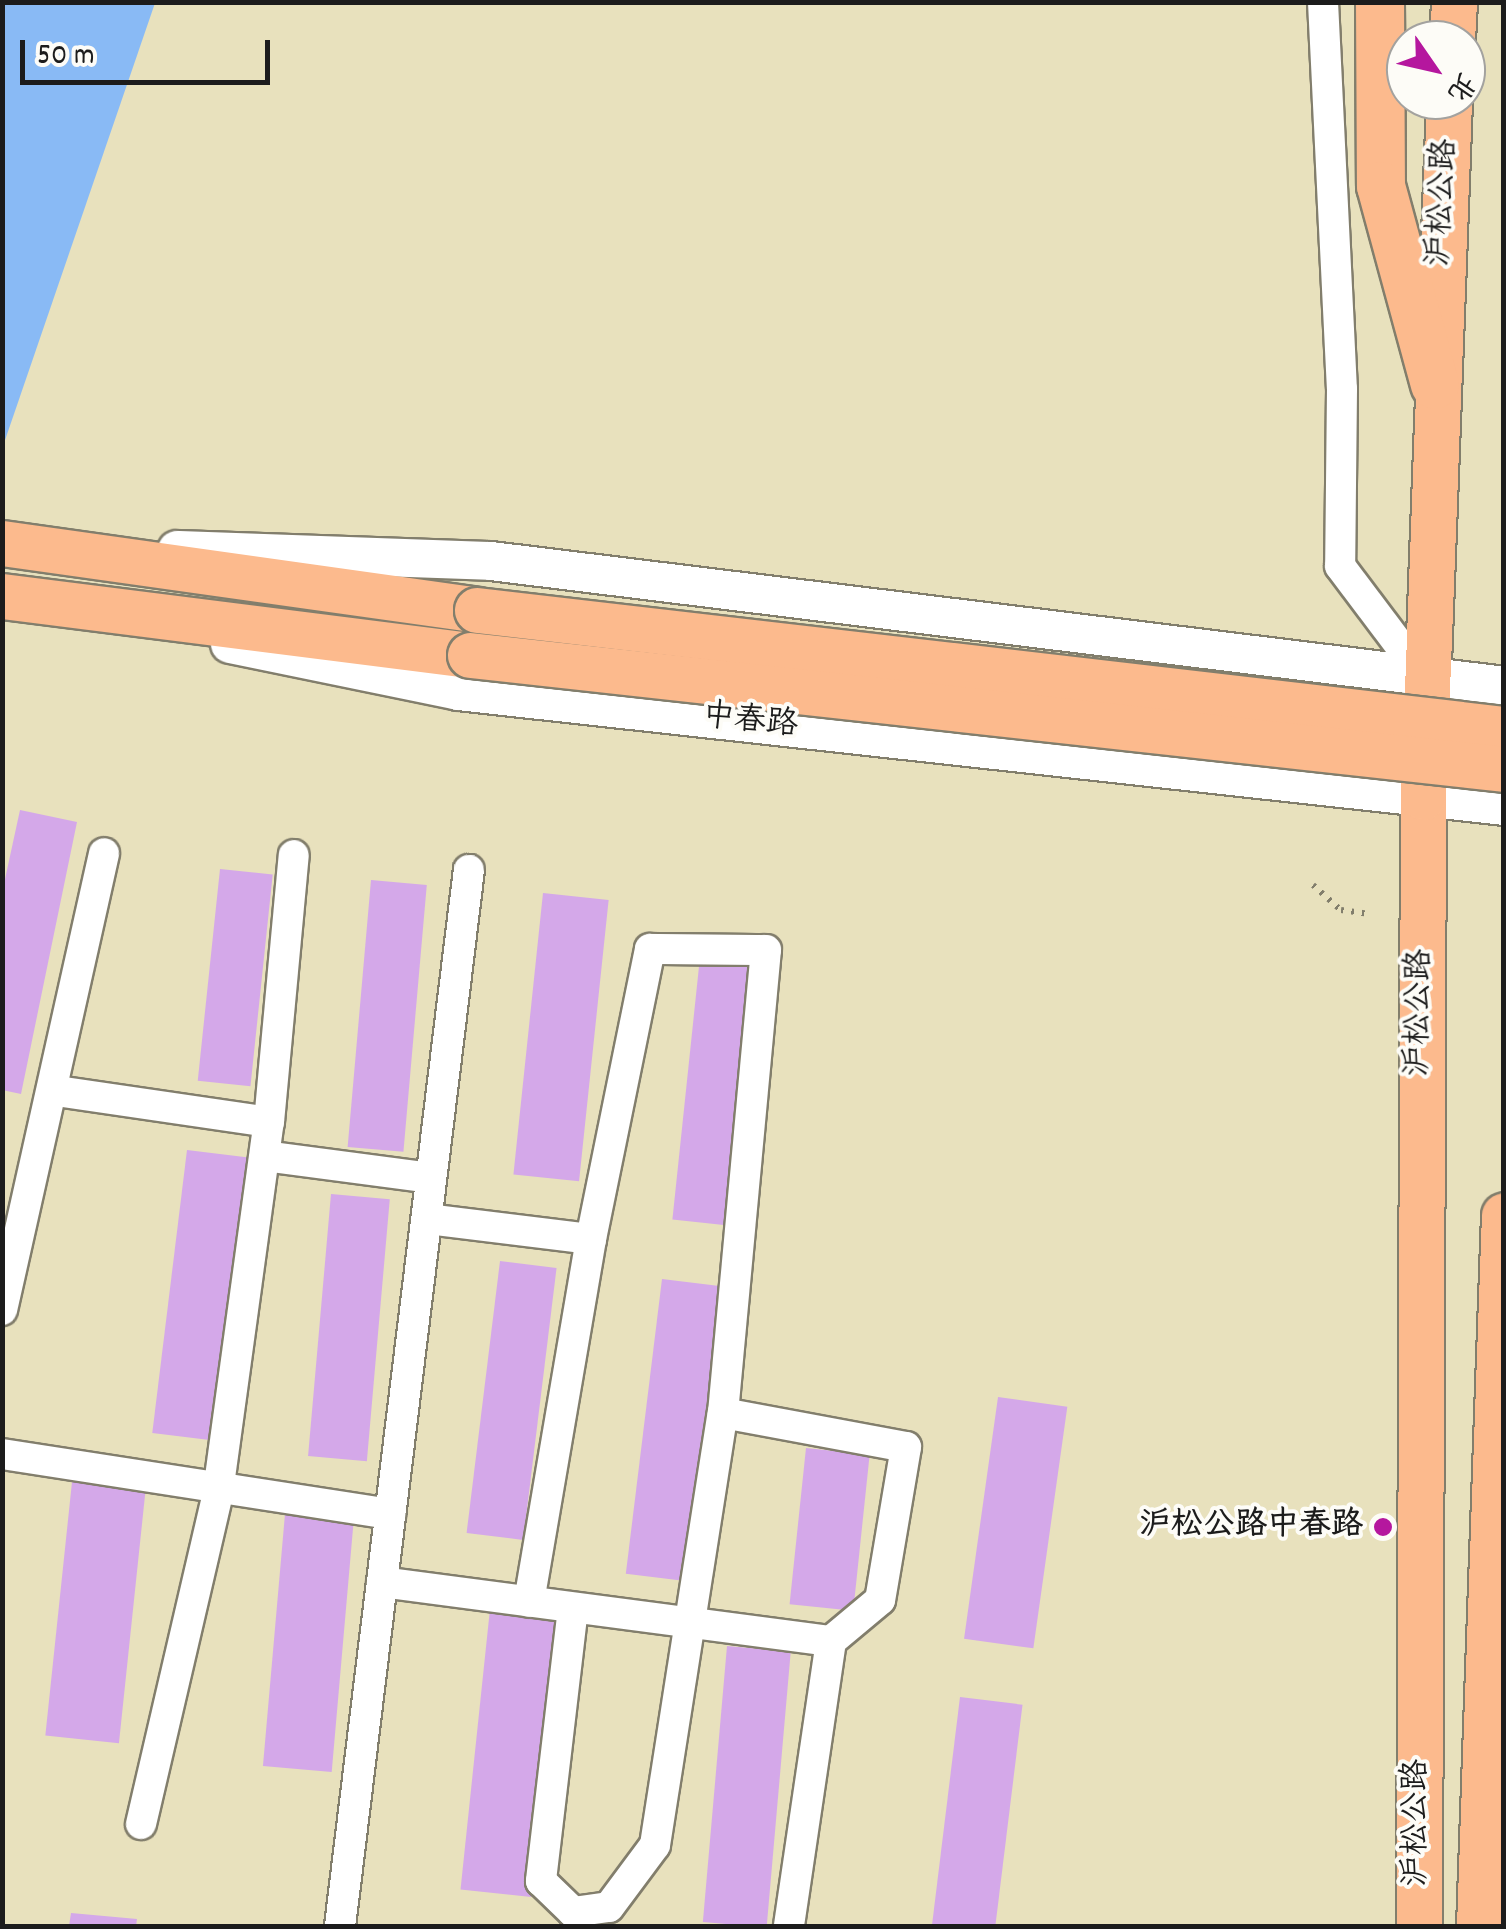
<!DOCTYPE html>
<html>
<head>
<meta charset="utf-8">
<style>
  body { margin:0 }
  #map { position:relative; width:1506px; height:1929px; overflow:hidden; background:#e8e1bd; font-family:Dekko,"LXGW WenKai TC",sans-serif }
  div>[style] { position:absolute }
  .water>* { inset:0; background:#89baf5 }
  .building>* { inset:0; background:#d4a8e9; transform-origin:0 0 }
  .path>* { height:6px; margin-top:-3px; transform-origin:0; background:repeating-linear-gradient(90deg,#827e6c 0 2.5px,transparent 0 10.5px) }
  .roads { filter:drop-shadow(2px 0 #827e6c) drop-shadow(-2px 0 #827e6c) drop-shadow(0 2px #827e6c) drop-shadow(0 -2px #827e6c) }
  .minor>* { height:30px; margin:-15px; padding:0 15px; transform-origin:15px; border-radius:15px; background:#fff }
  .tertiary>* { height:38px; margin:-19px; padding:0 19px; transform-origin:19px; border-radius:19px; background:#fff }
  .primary>* { height:45px; margin:-22.5px; padding:0 22.5px; transform-origin:22.5px; border-radius:22.5px; background:#fcba8d }
  .trunk>* { height:48px; margin:-24px; padding:0 24px; transform-origin:24px; border-radius:24px; background:#fcba8d }
  .bridges { filter:drop-shadow(2px 0 #827e6c) drop-shadow(-2px 0 #827e6c) drop-shadow(0 2px #827e6c) drop-shadow(0 -2px #827e6c) }
  .primary-bridge>* { height:45px; margin:-22.5px; padding:0 22.5px; transform-origin:22.5px; border-radius:22.5px; background:#fcba8d }
  .dots>* { width:28px; height:28px; translate:-50% -50%; box-sizing:border-box; border:5px solid #fdfcf7; border-radius:50% }
  span { translate:-50% -50%; white-space:nowrap; text-align:center; line-height:1.15; -webkit-text-stroke:8px #fdfcf7; paint-order:stroke }
  .street-label { font-size:32px; color:#1c1c1c }
  .poi-label { font-size:32px; color:#1c1c1c; font-weight:700 }
  .right { translate:-100% -50%; text-align:right }
  .frame { position:absolute; inset:0; border:5px solid #1c1c1c; pointer-events:none }
  .north { position:absolute; left:1386px; top:20px; width:100px; height:100px; box-sizing:border-box; background:#fdfcf7; border:2px solid #a3a29f; border-radius:50%; rotate:124deg; font-size:28px; font-weight:700; line-height:40px; text-align:center; color:#1c1c1c }
  .north::after { content:''; display:block; margin:auto; width:35px; height:45px; background:#b5179e; clip-path:polygon(50% 0,100% 100%,50% 72%,0 100%) }
  .scale { position:absolute; left:20px; top:40px; width:250px; height:45px; box-sizing:border-box; border:5px solid #1c1c1c; border-top:0; padding-left:12px; font-size:30px; line-height:35px; white-space:nowrap; color:#1c1c1c; -webkit-text-stroke:8px #fdfcf7; paint-order:stroke }
</style>
</head>
<body>
<div id="map">
  <div class="water">
    <div style="clip-path:polygon(3px 2px,155px 3px,3px 446px,2px 3px)"></div>
  </div>
  <div class="building">
    <div style="clip-path:polygon(20px 810px,77px 822px,21px 1094px,2px 1090px,2px 893px)"></div>
    <div style="left:220px;top:869px;width:53px;height:213px;rotate:6deg"></div>
    <div style="left:371px;top:880px;width:56px;height:268px;rotate:5deg"></div>
    <div style="left:543px;top:893px;width:66px;height:283px;rotate:6deg"></div>
    <div style="left:700px;top:957px;width:61px;height:264px;rotate:6deg"></div>
    <div style="left:187px;top:1150px;width:64px;height:285px;rotate:7deg"></div>
    <div style="left:331px;top:1194px;width:59px;height:263px;rotate:5deg"></div>
    <div style="left:500px;top:1261px;width:57px;height:274px;rotate:7deg"></div>
    <div style="left:662px;top:1279px;width:64px;height:297px;rotate:7deg"></div>
    <div style="left:998px;top:1397px;width:70px;height:244px;rotate:8deg"></div>
    <div style="left:806px;top:1448px;width:64px;height:157px;rotate:6deg"></div>
    <div style="left:72px;top:1482px;width:74px;height:255px;rotate:6deg"></div>
    <div style="left:285px;top:1514px;width:69px;height:253px;rotate:5deg"></div>
    <div style="left:490px;top:1609px;width:71px;height:282px;rotate:6deg"></div>
    <div style="left:727px;top:1646px;width:64px;height:277px;rotate:5deg"></div>
    <div style="left:960px;top:1697px;width:63px;height:231px;rotate:7deg"></div>
    <div style="clip-path:polygon(71px 1913px,137px 1919px,136px 1926px,69px 1926px)"></div>
  </div>
  <div class="path">
    <div style="left:1313px;top:885px;width:38px;rotate:42deg"></div>
    <div style="left:1341px;top:910px;width:29px;rotate:8deg"></div>
  </div>
  <div class="roads">
    <div class="minor">
      <div style="left:1323px;top:2px;width:387px;rotate:87.2deg"></div>
      <div style="left:1342px;top:389px;width:177px;rotate:90.6deg"></div>
      <div style="left:1340px;top:566px;width:143px;rotate:53deg"></div>
      <div style="left:57px;top:1091px;width:214px;rotate:8.3deg"></div>
      <div style="left:265px;top:1156px;width:167px;rotate:7.5deg"></div>
      <div style="left:427px;top:1219px;width:165px;rotate:7deg"></div>
      <div style="left:591px;top:1239px;width:368px;rotate:99.7deg"></div>
      <div style="left:2px;top:1310px;width:468px;rotate:-77.4deg"></div>
      <div style="left:723px;top:1413px;width:186px;rotate:10.5deg"></div>
      <div style="left:906px;top:1447px;width:155px;rotate:99.6deg"></div>
      <div style="left:880px;top:1600px;width:64px;rotate:140.1deg"></div>
      <div style="left:2px;top:1454px;width:393px;rotate:8.8deg"></div>
      <div style="left:382px;top:1582px;width:453px;rotate:7.5deg"></div>
      <div style="left:831px;top:1641px;width:288px;rotate:98.4deg"></div>
      <div style="left:573px;top:1608px;width:275px;rotate:96.7deg"></div>
      <div style="left:541px;top:1881px;width:45px;rotate:44.1deg"></div>
      <div style="left:573px;top:1912px;width:36px;rotate:-8deg"></div>
      <div style="left:609px;top:1907px;width:77px;rotate:-53.4deg"></div>
      <div style="left:655px;top:1845px;width:437px;rotate:-81.1deg"></div>
      <div style="left:723px;top:1413px;width:465px;rotate:-84.7deg"></div>
      <div style="left:766px;top:950px;width:116px;rotate:-179.5deg"></div>
      <div style="left:650px;top:949px;width:296px;rotate:101.5deg"></div>
      <div style="left:141px;top:1824px;width:341px;rotate:-76.9deg"></div>
      <div style="left:218px;top:1492px;width:373px;rotate:-82.2deg"></div>
      <div style="left:269px;top:1122px;width:268px;rotate:-84.7deg"></div>
      <div style="left:340px;top:1926px;width:1064px;rotate:-83.04deg"></div>
    </div>
    <div class="tertiary">
      <div style="left:177px;top:550px;width:314px;rotate:2deg"></div>
      <div style="left:491px;top:561px;width:1021px;rotate:7.03deg"></div>
      <div style="left:230px;top:644px;width:233px;rotate:11.6deg"></div>
      <div style="left:458px;top:691px;width:1052px;rotate:6.27deg"></div>
    </div>
    <div class="primary">
      <div style="left:1452px;top:40px;width:38px;rotate:-87deg"></div>
      <div style="left:2px;top:543px;width:480px;rotate:8deg"></div>
      <div style="left:2px;top:596px;width:472px;rotate:7.2deg"></div>
      <div style="left:1419px;top:1926px;width:1129px;rotate:-89.8deg"></div>
      <div style="left:1423px;top:797px;width:697px;rotate:-87.86deg"></div>
      <div style="left:1479px;top:1926px;width:711px;rotate:-87.99deg"></div>
    </div>
    <div class="trunk">
      <div style="left:1380px;top:2px;width:184px;rotate:89.7deg"></div>
      <div style="left:1381px;top:186px;width:206px;rotate:74.8deg"></div>
    </div>
  </div>
  <div class="bridges">
    <div class="primary-bridge">
      <div style="left:477px;top:610px;width:1034px;rotate:6.61deg"></div>
      <div style="left:470px;top:655px;width:1040px;rotate:6.29deg"></div>
    </div>
  </div>
  <div class="dots">
    <div style="left:1383px;top:1527px;background:#b5179e"></div>
  </div>
  <div class="street-label">
    <span style="left:1444px;top:203px;rotate:-87deg">沪松公路</span>
    <span style="left:750px;top:723px;rotate:6deg">中春路</span>
    <span style="left:1421px;top:1013px;rotate:-89deg">沪松公路</span>
    <span style="left:1418px;top:1823px;rotate:-90deg">沪松公路</span>
  </div>
  <div class="poi-label">
    <span class="right" style="left:1363px;top:1527px">沪松公路中春路</span>
  </div>
  <div class="frame"></div>
  <div class="north">北</div>
  <div class="scale">50 m</div>
</div>
</body>
</html>
